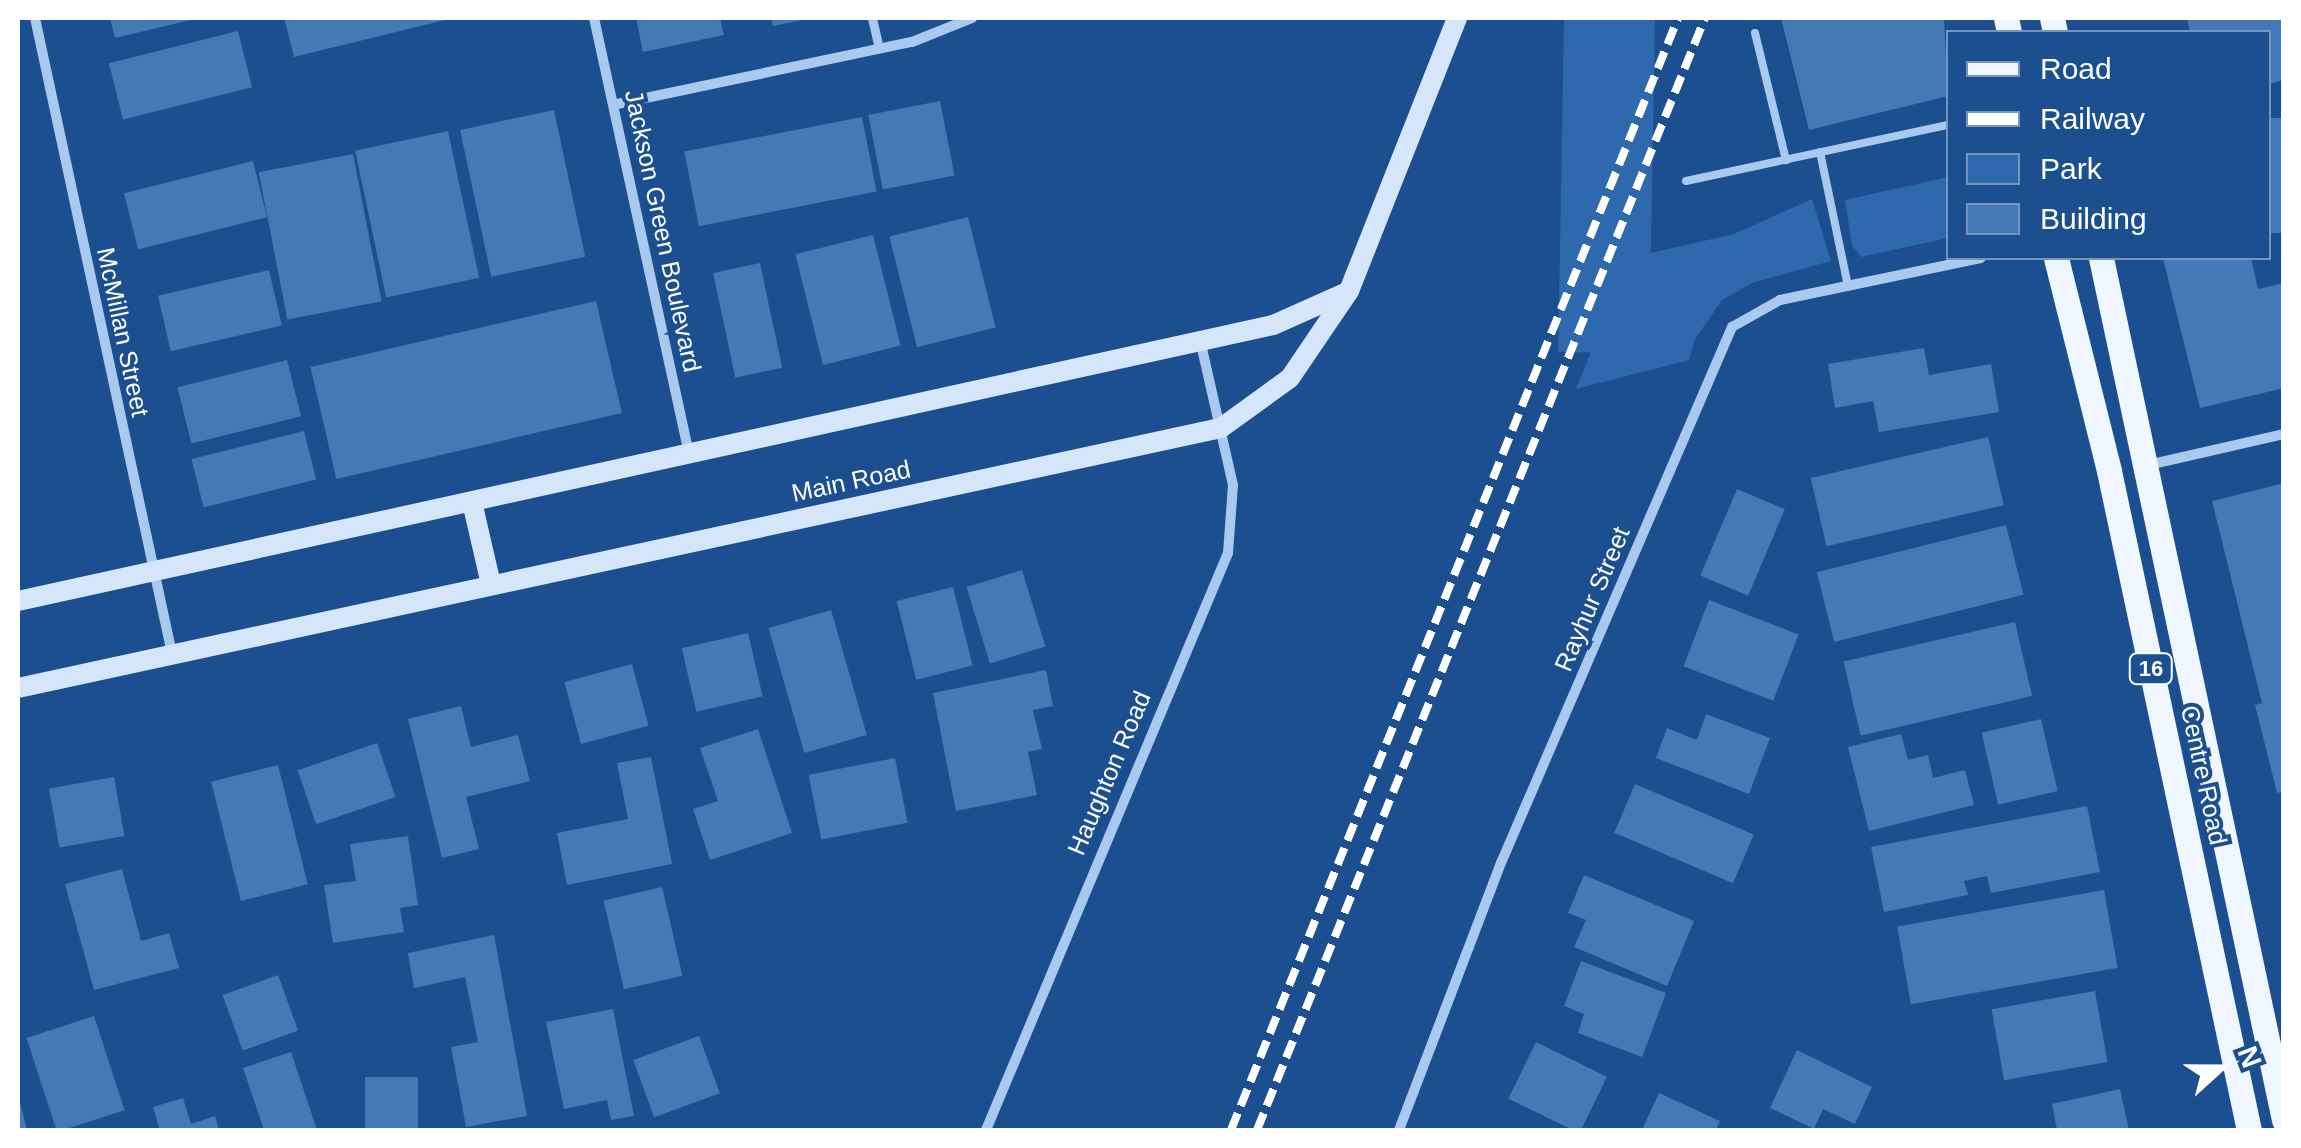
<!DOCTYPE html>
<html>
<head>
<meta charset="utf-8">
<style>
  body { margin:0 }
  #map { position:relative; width:2301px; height:1148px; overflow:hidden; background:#1b4f8f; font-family:Helvetica,sans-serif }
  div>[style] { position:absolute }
  .green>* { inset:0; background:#2e69ad; transform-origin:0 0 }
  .building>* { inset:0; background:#4478b7; transform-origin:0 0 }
  .service>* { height:8px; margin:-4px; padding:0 4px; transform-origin:4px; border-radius:4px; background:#a9c9ee }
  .pedestrian>* { height:9px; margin:-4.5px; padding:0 4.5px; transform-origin:4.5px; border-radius:4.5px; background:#a9c9ee }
  .minor>* { height:10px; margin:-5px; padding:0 5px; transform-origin:5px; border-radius:5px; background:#a9c9ee }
  .secondary>* { height:20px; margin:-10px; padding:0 10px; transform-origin:10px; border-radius:10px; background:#d6e6fa }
  .primary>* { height:25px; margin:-12.5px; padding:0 12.5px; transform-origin:12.5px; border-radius:12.5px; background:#f0f6ff }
  .rail>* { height:8px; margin-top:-4px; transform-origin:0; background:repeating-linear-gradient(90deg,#fff 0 18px,transparent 0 26px) }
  span { translate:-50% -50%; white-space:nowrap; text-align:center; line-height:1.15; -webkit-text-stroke:8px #1b4f8f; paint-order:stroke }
  .shield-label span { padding:2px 8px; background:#1b4f8f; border:2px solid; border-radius:8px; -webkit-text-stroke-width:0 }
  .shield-label { font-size:22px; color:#fff; font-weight:700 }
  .street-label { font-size:25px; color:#fff }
  .frame { position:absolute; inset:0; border:20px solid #fff; pointer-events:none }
  .legend { position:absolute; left:1946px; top:30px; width:325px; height:230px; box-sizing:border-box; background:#1b4f8f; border:2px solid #7695bc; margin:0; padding:12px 18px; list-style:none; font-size:30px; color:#fff }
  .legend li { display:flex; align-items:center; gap:20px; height:50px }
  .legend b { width:50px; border:2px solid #7695bc }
  .north { position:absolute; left:2171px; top:1018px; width:100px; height:100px; -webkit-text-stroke:8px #1b4f8f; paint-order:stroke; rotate:69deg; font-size:28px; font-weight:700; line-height:40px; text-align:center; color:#fff }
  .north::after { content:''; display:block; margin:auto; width:35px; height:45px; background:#fff; clip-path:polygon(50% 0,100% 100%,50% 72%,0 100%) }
</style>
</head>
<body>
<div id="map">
  <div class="green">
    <div style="left:1564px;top:18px;width:91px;height:334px;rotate:1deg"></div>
    <div style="clip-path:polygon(1948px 177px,1948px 238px,1861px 257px,1852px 245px,1845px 200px)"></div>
    <div style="clip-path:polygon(1812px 199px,1831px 261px,1752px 283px,1722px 300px,1695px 339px,1689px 360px,1576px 389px,1629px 258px,1734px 234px)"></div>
  </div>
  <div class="building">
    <div style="clip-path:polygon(110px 18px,194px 18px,195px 19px,115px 38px)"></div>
    <div style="clip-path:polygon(284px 18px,449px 18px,449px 19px,294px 57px)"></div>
    <div style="clip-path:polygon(636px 18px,720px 18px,724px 35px,643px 52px)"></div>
    <div style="clip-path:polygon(771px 18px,808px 18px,808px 19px,773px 26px)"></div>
    <div style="clip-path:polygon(1781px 18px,1944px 18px,1948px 96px,1809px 130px)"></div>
    <div style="clip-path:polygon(2187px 18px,2284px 18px,2284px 80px,2268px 84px,2268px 32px,2190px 32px)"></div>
    <div style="left:238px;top:31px;width:58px;height:133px;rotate:76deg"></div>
    <div style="left:940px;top:101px;width:76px;height:73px;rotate:79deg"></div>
    <div style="left:554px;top:110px;width:150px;height:96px;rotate:78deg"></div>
    <div style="left:862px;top:117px;width:76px;height:181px;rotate:79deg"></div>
    <div style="left:2284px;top:118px;width:115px;height:16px;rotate:90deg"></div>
    <div style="left:448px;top:131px;width:150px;height:95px;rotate:78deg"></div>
    <div style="left:353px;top:154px;width:150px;height:96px;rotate:79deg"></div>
    <div style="left:253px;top:161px;width:58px;height:133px;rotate:76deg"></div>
    <div style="left:968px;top:217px;width:114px;height:81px;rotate:76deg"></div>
    <div style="left:873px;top:235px;width:114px;height:80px;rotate:76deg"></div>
    <div style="clip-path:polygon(2163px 258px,2251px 258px,2258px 289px,2284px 283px,2284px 388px,2200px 408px)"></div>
    <div style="left:760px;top:263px;width:107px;height:48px;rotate:78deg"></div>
    <div style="left:269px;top:270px;width:57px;height:114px;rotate:77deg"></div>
    <div style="left:596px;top:301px;width:115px;height:293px;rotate:77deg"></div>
    <div style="clip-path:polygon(1924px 348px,1929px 375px,1991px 364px,1999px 412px,1879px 432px,1873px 401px,1835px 408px,1828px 364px)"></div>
    <div style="left:287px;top:360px;width:58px;height:113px;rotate:76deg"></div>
    <div style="left:304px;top:431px;width:50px;height:116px;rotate:76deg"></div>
    <div style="left:1988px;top:437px;width:70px;height:182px;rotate:77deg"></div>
    <div style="clip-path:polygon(2284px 483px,2284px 791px,2277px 793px,2255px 705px,2262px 703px,2212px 501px)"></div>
    <div style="left:1737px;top:489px;width:52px;height:94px;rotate:23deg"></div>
    <div style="left:2006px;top:525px;width:72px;height:195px;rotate:76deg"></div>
    <div style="left:1022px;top:570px;width:80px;height:58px;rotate:73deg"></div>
    <div style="left:953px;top:587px;width:81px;height:58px;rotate:76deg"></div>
    <div style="left:1709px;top:600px;width:96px;height:71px;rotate:21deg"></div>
    <div style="left:831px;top:610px;width:130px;height:65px;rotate:74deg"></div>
    <div style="left:2015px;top:622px;width:76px;height:176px;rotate:77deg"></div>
    <div style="left:748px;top:633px;width:65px;height:68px;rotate:77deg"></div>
    <div style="left:632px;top:664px;width:64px;height:70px;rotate:75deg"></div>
    <div style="clip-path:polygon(1046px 670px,1053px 706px,1033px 710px,1042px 749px,1028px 752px,1037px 795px,956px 811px,933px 693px)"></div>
    <div style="clip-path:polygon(461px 706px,471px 747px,518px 735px,530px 781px,466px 797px,479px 849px,442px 858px,408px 719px)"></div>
    <div style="clip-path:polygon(1706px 714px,1770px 738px,1749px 794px,1656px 758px,1667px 728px,1697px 740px)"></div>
    <div style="left:2041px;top:719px;width:74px;height:61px;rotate:77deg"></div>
    <div style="clip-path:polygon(758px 729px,792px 833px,710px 860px,693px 809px,718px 801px,700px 748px)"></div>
    <div style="clip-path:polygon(1901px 734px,1908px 760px,1928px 755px,1933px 778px,1965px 770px,1974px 805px,1869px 831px,1848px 747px)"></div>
    <div style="left:377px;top:743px;width:57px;height:84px;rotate:71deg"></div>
    <div style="clip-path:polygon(651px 757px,672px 864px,567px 885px,557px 833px,628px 819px,617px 763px)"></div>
    <div style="left:895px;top:758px;width:66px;height:88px;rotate:79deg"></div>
    <div style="left:278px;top:765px;width:123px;height:69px;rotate:76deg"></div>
    <div style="left:114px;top:777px;width:60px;height:66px;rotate:80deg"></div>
    <div style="left:1635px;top:784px;width:129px;height:53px;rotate:23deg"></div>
    <div style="clip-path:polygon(2087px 806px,2100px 872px,1991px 893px,1987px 876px,1964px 881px,1968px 895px,1884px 912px,1871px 847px)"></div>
    <div style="clip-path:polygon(408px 836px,418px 905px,400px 908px,404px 932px,333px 943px,324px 885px,356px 881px,350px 844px)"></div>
    <div style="clip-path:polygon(122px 869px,141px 941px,169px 933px,179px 968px,94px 990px,65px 884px)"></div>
    <div style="clip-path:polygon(1584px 875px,1694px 921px,1667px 986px,1574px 947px,1586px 920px,1568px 913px)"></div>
    <div style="left:662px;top:887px;width:91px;height:60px;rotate:77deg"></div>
    <div style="left:2104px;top:890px;width:79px;height:210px;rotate:80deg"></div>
    <div style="clip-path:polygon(494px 935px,527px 1116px,466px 1127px,451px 1047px,478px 1042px,465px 977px,414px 988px,408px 953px)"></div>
    <div style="clip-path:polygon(1581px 961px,1666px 993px,1642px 1057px,1578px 1033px,1584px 1014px,1564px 1006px)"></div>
    <div style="left:278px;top:975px;width:59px;height:59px;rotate:70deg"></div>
    <div style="left:2095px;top:991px;width:72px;height:105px;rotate:80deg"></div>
    <div style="clip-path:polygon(613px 1009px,634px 1116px,611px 1120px,607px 1100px,564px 1109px,546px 1022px)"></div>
    <div style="left:94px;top:1016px;width:99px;height:71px;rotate:72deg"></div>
    <div style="left:699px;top:1036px;width:61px;height:70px;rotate:70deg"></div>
    <div style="left:1536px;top:1042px;width:79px;height:63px;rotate:26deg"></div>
    <div style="clip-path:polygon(1797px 1050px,1872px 1087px,1855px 1124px,1823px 1109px,1814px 1129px,1770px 1108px)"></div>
    <div style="clip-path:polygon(291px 1052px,317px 1130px,264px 1130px,243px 1068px)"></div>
    <div style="clip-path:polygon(18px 1076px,18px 1094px,27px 1130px,18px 1130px)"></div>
    <div style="left:365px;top:1077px;width:53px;height:53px"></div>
    <div style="clip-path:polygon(2120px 1089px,2129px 1130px,2057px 1130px,2052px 1104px)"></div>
    <div style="clip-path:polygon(1659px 1093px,1720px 1121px,1716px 1130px,1642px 1130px)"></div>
    <div style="clip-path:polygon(183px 1098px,191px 1124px,215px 1116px,219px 1130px,160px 1130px,153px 1107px)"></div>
  </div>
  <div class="service">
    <div style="left:1755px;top:33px;width:131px;rotate:76.3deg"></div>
    <div style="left:1820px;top:152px;width:137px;rotate:78.2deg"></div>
    <div style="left:1686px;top:181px;width:268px;rotate:-12.1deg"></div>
  </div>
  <div class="pedestrian">
    <div style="left:872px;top:18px;width:31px;rotate:77deg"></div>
  </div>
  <div class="minor">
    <div style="left:35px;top:18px;width:651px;rotate:77.84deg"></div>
    <div style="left:594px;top:18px;width:445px;rotate:77.7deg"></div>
    <div style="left:617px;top:104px;width:301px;rotate:-11.9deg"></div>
    <div style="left:912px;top:42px;width:65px;rotate:-21.8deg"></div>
    <div style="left:2148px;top:465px;width:139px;rotate:-12.8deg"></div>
    <div style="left:986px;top:1130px;width:626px;rotate:-67.25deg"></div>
    <div style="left:1228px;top:553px;width:68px;rotate:-85.8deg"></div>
    <div style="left:1233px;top:485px;width:149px;rotate:-102.8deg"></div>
    <div style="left:1399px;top:1130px;width:286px;rotate:-69.1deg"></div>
    <div style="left:1501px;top:863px;width:584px;rotate:-66.69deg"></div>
    <div style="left:1732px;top:327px;width:55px;rotate:-29.4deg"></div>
    <div style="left:1780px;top:300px;width:205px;rotate:-11.8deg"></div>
  </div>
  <div class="secondary">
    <div style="left:472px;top:502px;width:84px;rotate:77deg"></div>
    <div style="left:18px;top:601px;width:1285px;rotate:-12.4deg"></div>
    <div style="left:1273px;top:325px;width:81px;rotate:-24deg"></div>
    <div style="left:18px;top:688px;width:1231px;rotate:-12.2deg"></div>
    <div style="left:1221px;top:428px;width:85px;rotate:-35.9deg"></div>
    <div style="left:1290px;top:378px;width:105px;rotate:-55.9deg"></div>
    <div style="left:1349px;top:291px;width:294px;rotate:-68.4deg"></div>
  </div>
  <div class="primary">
    <div style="left:2006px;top:18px;width:14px;rotate:78deg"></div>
    <div style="left:2052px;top:18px;width:14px;rotate:78deg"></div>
    <div style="left:2056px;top:258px;width:219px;rotate:76deg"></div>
    <div style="left:2109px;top:471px;width:674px;rotate:78.01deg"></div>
    <div style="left:2101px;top:258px;width:881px;rotate:78.01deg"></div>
  </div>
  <div class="rail">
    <div style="left:1231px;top:1130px;width:1198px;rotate:-68.1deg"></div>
    <div style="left:1257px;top:1130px;width:1199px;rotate:-68.06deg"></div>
  </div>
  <div class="shield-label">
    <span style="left:2151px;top:669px">16</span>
  </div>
  <div class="street-label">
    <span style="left:663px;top:231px;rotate:78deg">Jackson Green Boulevard</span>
    <span style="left:123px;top:332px;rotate:78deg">McMillan Street</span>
    <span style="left:851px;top:481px;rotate:-12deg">Main Road</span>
    <span style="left:1592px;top:599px;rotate:-67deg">Rayhur Street</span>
    <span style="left:1109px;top:773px;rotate:-67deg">Haughton Road</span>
    <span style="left:2204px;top:775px;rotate:78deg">Centre Road</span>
  </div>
  <div class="frame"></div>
  <ul class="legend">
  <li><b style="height:12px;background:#f0f6ff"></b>Road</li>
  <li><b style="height:12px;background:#fff"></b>Railway</li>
  <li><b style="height:28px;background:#2e69ad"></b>Park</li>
  <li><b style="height:28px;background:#4478b7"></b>Building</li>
  </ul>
  <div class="north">N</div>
</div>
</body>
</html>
